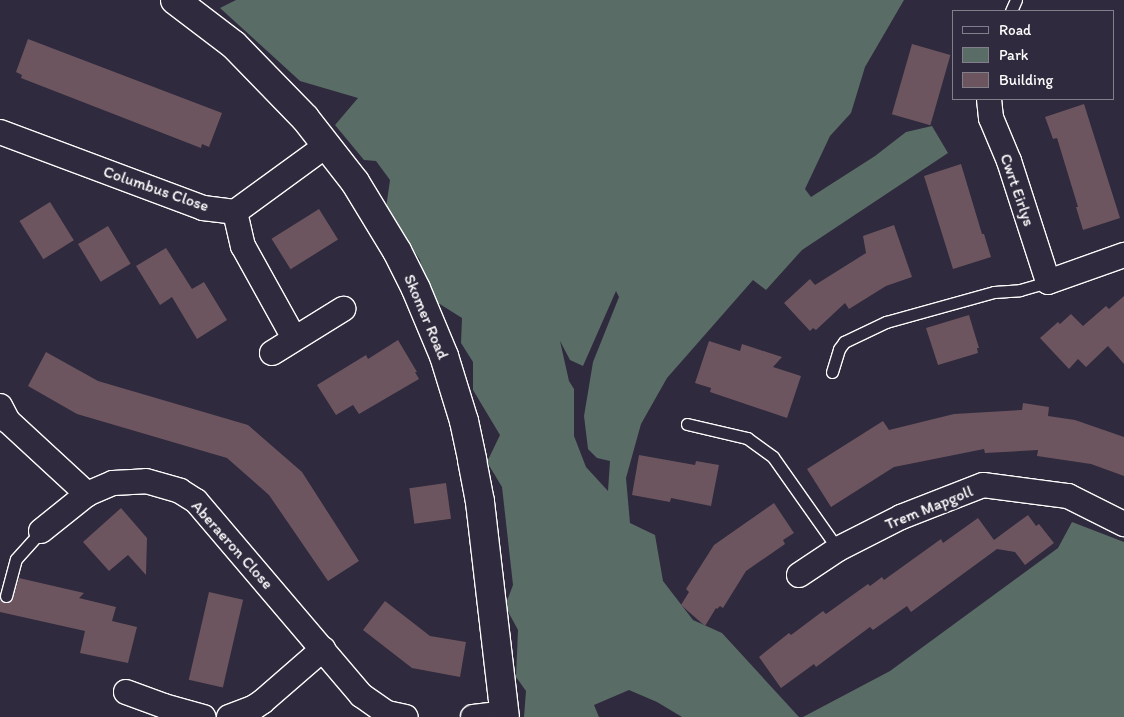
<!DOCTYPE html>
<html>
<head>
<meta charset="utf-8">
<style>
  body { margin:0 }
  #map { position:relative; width:1124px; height:717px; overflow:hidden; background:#2f2a3d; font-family:Itim,sans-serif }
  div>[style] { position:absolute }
  .green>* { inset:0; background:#596c66 }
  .building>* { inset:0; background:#6c555f; transform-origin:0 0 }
  .roads { filter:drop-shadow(1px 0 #fff) drop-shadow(-1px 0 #fff) drop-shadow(0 1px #fff) drop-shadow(0 -1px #fff) }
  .lane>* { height:11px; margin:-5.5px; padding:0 5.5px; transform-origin:5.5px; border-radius:5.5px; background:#2f2a3d }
  .street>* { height:24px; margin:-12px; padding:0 12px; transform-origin:12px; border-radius:12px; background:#2f2a3d }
  .secondary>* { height:28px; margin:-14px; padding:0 14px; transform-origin:14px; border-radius:14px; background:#2f2a3d }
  span { translate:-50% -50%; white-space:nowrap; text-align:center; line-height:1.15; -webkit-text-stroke:4.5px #2f2a3d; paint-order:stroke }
  .street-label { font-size:16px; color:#fff }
  .legend { position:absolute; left:952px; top:10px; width:162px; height:90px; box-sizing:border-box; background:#2f2a3d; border:1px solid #827f8b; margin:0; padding:6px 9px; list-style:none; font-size:15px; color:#fff }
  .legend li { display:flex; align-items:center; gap:10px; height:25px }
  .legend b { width:25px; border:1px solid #827f8b }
</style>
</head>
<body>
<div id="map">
  <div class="green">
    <div style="clip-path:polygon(evenodd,236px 0,904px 0,865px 67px,851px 113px,830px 136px,805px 189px,811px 197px,875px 156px,906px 132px,932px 126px,948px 153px,802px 250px,766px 290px,753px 280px,667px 378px,641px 424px,626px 478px,630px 523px,655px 535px,663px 581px,693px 620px,722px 633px,799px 717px,682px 717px,657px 702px,629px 690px,594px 705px,599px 717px,524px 717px,526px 691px,516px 677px,518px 630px,505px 606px,513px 585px,502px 487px,487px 462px,500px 435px,473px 390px,473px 362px,461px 343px,462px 318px,427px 296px,420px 260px,386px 208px,390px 180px,376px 161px,364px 160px,335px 125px,358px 98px,300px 81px,220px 8px,236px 0,616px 291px,619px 297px,593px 362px,584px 416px,588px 449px,597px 458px,610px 461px,608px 491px,586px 467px,574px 436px,574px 389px,569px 381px,560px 341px,570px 360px,583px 366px,616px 291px)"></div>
    <div style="clip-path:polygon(1072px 522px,1124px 542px,1124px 717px,803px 717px,890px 671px,1058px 548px)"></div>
  </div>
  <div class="building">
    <div style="clip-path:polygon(28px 39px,222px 113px,209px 147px,202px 144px,201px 148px,21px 78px,22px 75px,16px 72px)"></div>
    <div style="left:912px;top:44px;width:40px;height:73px;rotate:16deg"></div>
    <div style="clip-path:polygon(1084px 104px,1120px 218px,1083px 230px,1076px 207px,1078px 207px,1057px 138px,1053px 139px,1045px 117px)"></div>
    <div style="clip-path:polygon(961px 164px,982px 234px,984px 234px,991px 257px,953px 269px,924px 176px)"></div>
    <div style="left:50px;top:202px;width:45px;height:36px;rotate:58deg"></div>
    <div style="left:319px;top:209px;width:36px;height:56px;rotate:58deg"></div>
    <div style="clip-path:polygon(894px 225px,912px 277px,886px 286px,849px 309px,845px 303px,816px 330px,813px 328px,810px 331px,784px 303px,810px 279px,815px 285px,866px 253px,863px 236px)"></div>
    <div style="left:108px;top:226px;width:44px;height:35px;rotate:59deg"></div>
    <div style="clip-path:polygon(166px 248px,192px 289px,204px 282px,227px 320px,197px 339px,172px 297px,160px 305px,136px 266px)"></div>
    <div style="clip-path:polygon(1124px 296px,1124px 364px,1108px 346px,1086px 367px,1078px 359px,1069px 369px,1040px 338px,1058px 322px,1060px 324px,1071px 314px,1083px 326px,1106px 306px,1109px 309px)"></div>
    <div style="clip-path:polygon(969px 315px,979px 348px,977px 348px,978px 353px,938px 365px,926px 328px)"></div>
    <div style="clip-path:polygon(398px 340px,417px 372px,415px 372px,419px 379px,359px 414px,353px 405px,336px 415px,317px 385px,366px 355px,368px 359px)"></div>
    <div style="clip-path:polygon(709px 341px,740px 351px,742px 344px,782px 357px,773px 367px,801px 376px,787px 418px,710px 392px,711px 388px,695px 383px)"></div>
    <div style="clip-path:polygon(46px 352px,98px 381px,248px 425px,302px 472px,359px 561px,328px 581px,269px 495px,227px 458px,77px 414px,28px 386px)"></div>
    <div style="clip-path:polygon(1023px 403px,1049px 407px,1048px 416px,1075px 420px,1124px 437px,1124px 476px,1091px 464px,1037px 456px,1038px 450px,985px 453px,984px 449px,894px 467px,831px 507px,807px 469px,883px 421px,889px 430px,954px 414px,1022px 410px)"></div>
    <div style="clip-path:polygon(639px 455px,695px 465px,696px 461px,719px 465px,711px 506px,671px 498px,670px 502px,632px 495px)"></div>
    <div style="left:446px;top:483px;width:36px;height:37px;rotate:82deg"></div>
    <div style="clip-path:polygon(774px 503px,794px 533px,783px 540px,785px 544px,746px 571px,723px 608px,720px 606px,717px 609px,716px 608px,705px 626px,681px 605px,689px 592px,686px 589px,714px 545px)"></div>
    <div style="clip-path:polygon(121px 508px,147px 538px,146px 575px,128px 555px,109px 571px,83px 542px)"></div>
    <div style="clip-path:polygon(1028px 515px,1036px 526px,1039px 524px,1054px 543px,1025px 565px,1015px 552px,997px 549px,911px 612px,907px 606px,873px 630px,870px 627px,816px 667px,814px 664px,781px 688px,759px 657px,789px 633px,791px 635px,823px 611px,826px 614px,868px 584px,870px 586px,882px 577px,884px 580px,941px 539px,943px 543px,978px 518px,994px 540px)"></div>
    <div style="clip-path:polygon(19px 578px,84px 593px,79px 598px,116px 607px,112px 621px,137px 627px,128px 663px,80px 653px,85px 631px,0 612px,0 600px,5px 603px,12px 601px)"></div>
    <div style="left:209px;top:592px;width:35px;height:90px;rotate:13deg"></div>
    <div style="clip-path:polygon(385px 601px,430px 636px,466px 642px,460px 677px,412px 668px,363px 630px)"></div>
  </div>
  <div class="roads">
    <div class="lane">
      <div style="left:1011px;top:11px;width:12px;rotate:-66deg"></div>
      <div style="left:832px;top:372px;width:24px;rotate:-73deg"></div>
      <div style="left:839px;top:349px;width:9px;rotate:-54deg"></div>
      <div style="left:844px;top:342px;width:47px;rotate:-25.5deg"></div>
      <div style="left:886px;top:322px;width:112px;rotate:-15.5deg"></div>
      <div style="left:994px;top:292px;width:26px;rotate:-4deg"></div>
      <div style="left:1020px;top:290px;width:29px;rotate:-16deg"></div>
      <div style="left:687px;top:424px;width:62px;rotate:13.1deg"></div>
      <div style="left:747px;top:438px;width:32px;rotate:36deg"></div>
      <div style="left:773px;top:457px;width:113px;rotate:54.8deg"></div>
      <div style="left:6px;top:596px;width:38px;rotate:-75deg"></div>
      <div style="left:16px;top:559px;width:38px;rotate:-48deg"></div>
    </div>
    <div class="street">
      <div style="left:989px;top:99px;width:19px;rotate:84deg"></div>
      <div style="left:991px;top:118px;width:47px;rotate:67.3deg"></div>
      <div style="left:1009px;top:161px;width:127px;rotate:72.1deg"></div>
      <div style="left:1048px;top:282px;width:81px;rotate:-19.6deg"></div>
      <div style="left:0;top:132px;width:217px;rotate:20.5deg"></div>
      <div style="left:203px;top:208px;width:32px;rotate:7deg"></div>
      <div style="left:235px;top:212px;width:114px;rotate:-36.1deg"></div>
      <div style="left:235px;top:212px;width:35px;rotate:77deg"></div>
      <div style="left:243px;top:246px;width:105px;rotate:61deg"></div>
      <div style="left:272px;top:353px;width:84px;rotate:-31.8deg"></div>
      <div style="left:0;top:406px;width:17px;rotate:62deg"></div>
      <div style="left:8px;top:421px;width:108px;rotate:42.7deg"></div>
      <div style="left:87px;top:494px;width:28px;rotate:-23deg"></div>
      <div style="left:113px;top:483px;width:33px;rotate:-3deg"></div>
      <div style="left:146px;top:481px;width:35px;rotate:16deg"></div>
      <div style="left:180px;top:491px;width:19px;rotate:32deg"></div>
      <div style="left:196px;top:501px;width:255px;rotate:49.6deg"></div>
      <div style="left:361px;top:695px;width:32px;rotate:35deg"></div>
      <div style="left:387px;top:713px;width:19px;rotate:12deg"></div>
      <div style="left:41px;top:531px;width:59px;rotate:-38.8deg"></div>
      <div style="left:799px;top:575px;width:47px;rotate:-33.7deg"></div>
      <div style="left:838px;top:549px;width:71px;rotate:-26.9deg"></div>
      <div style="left:901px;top:517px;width:88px;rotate:-21.3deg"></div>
      <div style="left:983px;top:485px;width:86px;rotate:7.4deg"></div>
      <div style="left:1068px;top:496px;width:63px;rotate:26.6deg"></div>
      <div style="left:126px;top:692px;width:40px;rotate:20.2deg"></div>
      <div style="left:164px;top:706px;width:41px;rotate:15.8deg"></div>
      <div style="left:229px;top:717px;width:26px;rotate:-21deg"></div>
      <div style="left:253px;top:708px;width:11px;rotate:-34deg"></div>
      <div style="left:262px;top:702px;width:81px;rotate:-41deg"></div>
      <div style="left:473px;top:717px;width:32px;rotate:-7deg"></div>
    </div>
    <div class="secondary">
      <div style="left:175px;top:0;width:74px;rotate:37.3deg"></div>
      <div style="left:234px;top:45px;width:102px;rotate:45.8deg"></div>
      <div style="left:305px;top:118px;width:81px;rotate:52deg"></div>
      <div style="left:355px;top:182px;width:81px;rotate:58.7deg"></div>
      <div style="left:397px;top:251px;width:42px;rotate:63.4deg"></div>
      <div style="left:416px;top:289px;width:73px;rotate:67.3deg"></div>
      <div style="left:444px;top:356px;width:68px;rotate:72.9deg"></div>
      <div style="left:464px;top:421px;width:40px;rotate:78deg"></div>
      <div style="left:472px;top:460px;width:43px;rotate:79.2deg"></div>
      <div style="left:480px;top:502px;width:216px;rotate:83.4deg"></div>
    </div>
  </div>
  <div class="street-label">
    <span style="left:156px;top:189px;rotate:19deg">Columbus Close</span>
    <span style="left:1017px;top:190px;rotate:71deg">Cwrt Eirlys</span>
    <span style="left:426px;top:317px;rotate:67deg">Skomer Road</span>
    <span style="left:929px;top:508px;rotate:-22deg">Trem Mapgoll</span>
    <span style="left:232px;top:545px;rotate:48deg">Aberaeron Close</span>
  </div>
  <ul class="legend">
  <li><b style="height:6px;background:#2f2a3d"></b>Road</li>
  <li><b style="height:14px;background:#596c66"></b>Park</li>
  <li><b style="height:14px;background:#6c555f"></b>Building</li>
  </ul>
</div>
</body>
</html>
